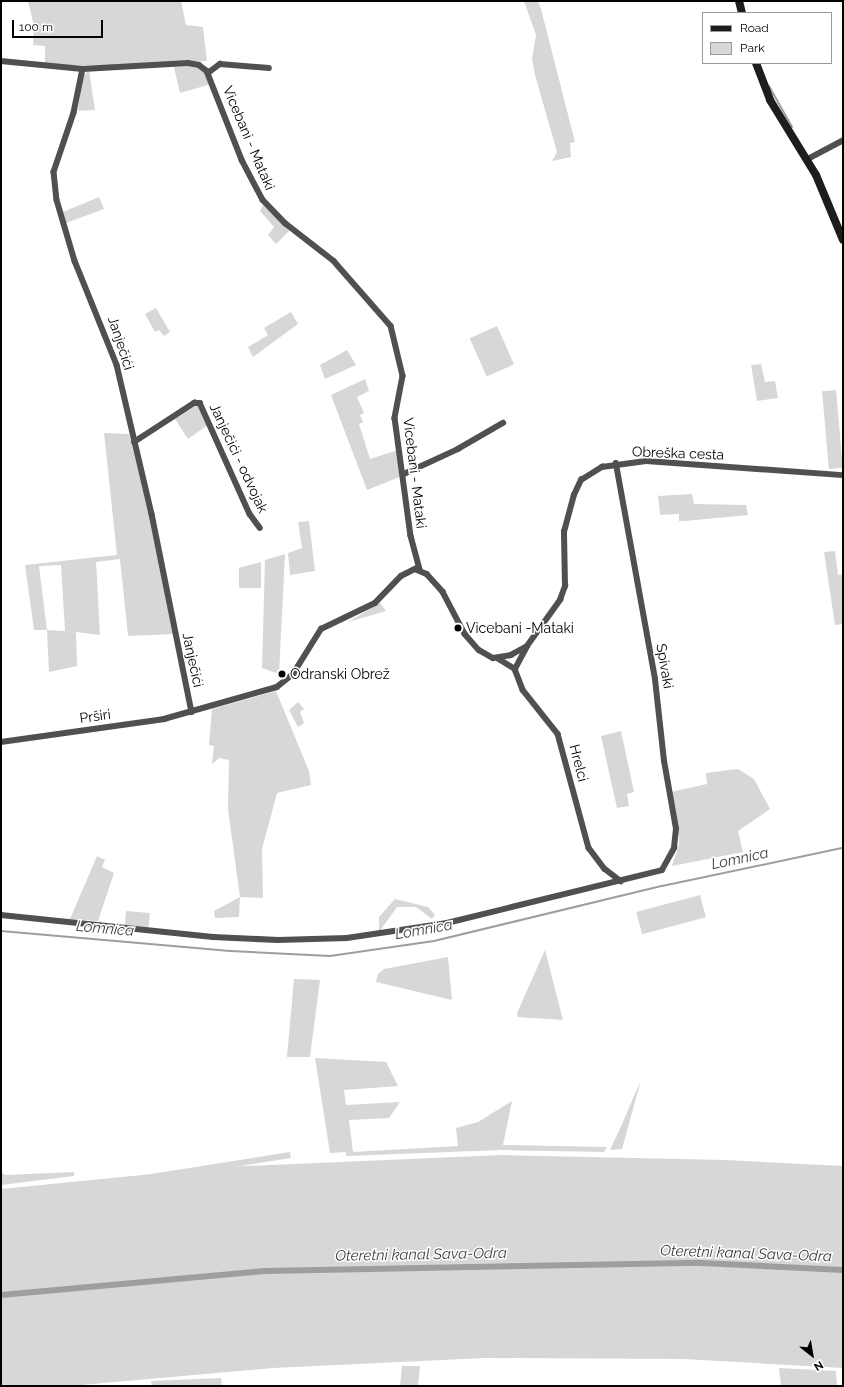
<!DOCTYPE html>
<html>
<head>
<meta charset="utf-8">
<style>
  body { margin:0 }
  #map { position:relative; width:844px; height:1387px; overflow:hidden; background:#fff; font-family:Raleway,sans-serif }
  div>[style] { position:absolute }
  .green>* { inset:0; background:#d7d7d7; transform-origin:0 0 }
  .stream>* { height:2px; margin:-1px; padding:0 1px; transform-origin:1px; border-radius:1px; background:#9e9e9e }
  .canal>* { height:6px; margin:-3px; padding:0 3px; transform-origin:3px; border-radius:3px; background:#9e9e9e }
  .minor>* { height:5.5px; margin:-2.75px; padding:0 2.75px; transform-origin:2.75px; border-radius:2.75px; background:#505050 }
  .secondary>* { height:8px; margin:-4px; padding:0 4px; transform-origin:4px; border-radius:4px; background:#1d1d1d }
  .dots>* { width:11px; height:11px; translate:-50% -50%; box-sizing:border-box; border:2px solid #fff; border-radius:50% }
  span { translate:-50% -50%; white-space:nowrap; text-align:center; line-height:1.15; -webkit-text-stroke:3px #fff; paint-order:stroke }
  .street-label { font-size:14px; color:#000 }
  .poi-label { font-size:14px; color:#000 }
  .left { translate:0 -50%; text-align:left }
  .water-label { font-size:15px; color:#3f3f3f; font-style:italic }
  .frame { position:absolute; inset:0; border:2px solid #000; pointer-events:none }
  .legend { position:absolute; left:702px; top:12px; width:130px; height:52px; box-sizing:border-box; background:#fff; border:1px solid #999; margin:0; padding:5px 7px; list-style:none; font-size:12px; color:#000 }
  .legend li { display:flex; align-items:center; gap:8px; height:20px }
  .legend b { width:20px; border:1px solid #999 }
  .north { position:absolute; left:792px; top:1335px; width:40px; height:40px; -webkit-text-stroke:3px #fff; paint-order:stroke; rotate:149deg; font-size:11px; font-weight:700; line-height:16px; text-align:center; color:#000 }
  .north::after { content:''; display:block; margin:auto; width:14px; height:18px; background:#000; clip-path:polygon(50% 0,100% 100%,50% 72%,0 100%) }
  .scale { position:absolute; left:12px; top:20px; width:91px; height:18px; box-sizing:border-box; border:2px solid #000; border-top:0; padding-left:5px; font-size:12px; line-height:14px; white-space:nowrap; color:#000; -webkit-text-stroke:3px #fff; paint-order:stroke }
</style>
</head>
<body>
<div id="map">
  <div class="green">
    <div style="clip-path:polygon(28px 1px,181px 1px,186px 25px,203px 27px,207px 61px,110px 66px,45px 65px,45px 46px,33px 45px,34px 26px)"></div>
    <div style="clip-path:polygon(524px 1px,538px 1px,541px 9px,575px 142px,570px 143px,571px 157px,552px 161px,557px 152px,535px 75px,532px 59px,536px 35px)"></div>
    <div style="clip-path:polygon(188px 66px,201px 69px,211px 84px,180px 93px,174px 67px)"></div>
    <div style="clip-path:polygon(89px 70px,95px 110px,78px 111px,82px 77px)"></div>
    <div style="clip-path:polygon(99px 197px,104px 209px,66px 223px,63px 212px)"></div>
    <div style="clip-path:polygon(263px 205px,290px 230px,276px 244px,268px 235px,274px 227px,260px 211px)"></div>
    <div style="clip-path:polygon(156px 308px,170px 332px,164px 336px,159px 330px,155px 332px,145px 314px)"></div>
    <div style="clip-path:polygon(291px 312px,298px 324px,253px 357px,248px 347px,268px 335px,264px 328px)"></div>
    <div style="left:497px;top:326px;width:42px;height:30px;rotate:66deg"></div>
    <div style="clip-path:polygon(347px 350px,356px 365px,325px 379px,320px 365px)"></div>
    <div style="clip-path:polygon(761px 364px,765px 382px,775px 381px,778px 398px,757px 401px,751px 365px)"></div>
    <div style="clip-path:polygon(365px 379px,369px 391px,357px 397px,364px 413px,360px 415px,363px 422px,359px 424px,370px 459px,398px 450px,402px 476px,367px 490px,331px 395px)"></div>
    <div style="left:836px;top:390px;width:78px;height:14px;rotate:85deg"></div>
    <div style="clip-path:polygon(199px 404px,208px 425px,188px 439px,175px 419px)"></div>
    <div style="clip-path:polygon(evenodd,104px 433px,129px 434px,145px 491px,174px 634px,128px 636px,120px 559px,96px 562px,100px 635px,76px 632px,77px 666px,49px 672px,47px 630px,34px 630px,25px 565px,117px 555px,104px 433px,61px 565px,65px 631px,47px 630px,39px 566px,61px 565px)"></div>
    <div style="clip-path:polygon(692px 494px,694px 504px,746px 505px,748px 515px,685px 521px,679px 521px,679px 514px,660px 515px,658px 496px)"></div>
    <div style="clip-path:polygon(309px 521px,315px 571px,290px 575px,288px 553px,302px 548px,298px 522px)"></div>
    <div style="clip-path:polygon(835px 551px,838px 575px,843px 574px,843px 624px,835px 625px,824px 552px)"></div>
    <div style="clip-path:polygon(285px 554px,279px 674px,262px 668px,265px 560px)"></div>
    <div style="clip-path:polygon(261px 562px,261px 588px,239px 588px,239px 568px)"></div>
    <div style="clip-path:polygon(380px 603px,386px 611px,348px 622px,360px 615px)"></div>
    <div style="clip-path:polygon(276px 691px,309px 771px,311px 785px,277px 793px,262px 849px,263px 898px,240px 897px,239px 917px,215px 918px,214px 911px,240px 897px,228px 809px,229px 760px,219px 758px,212px 764px,214px 746px,209px 745px,212px 709px)"></div>
    <div style="clip-path:polygon(298px 702px,304px 709px,300px 712px,304px 723px,298px 727px,289px 710px)"></div>
    <div style="clip-path:polygon(621px 731px,634px 792px,627px 794px,629px 806px,617px 808px,601px 736px)"></div>
    <div style="clip-path:polygon(738px 769px,754px 779px,770px 809px,738px 831px,743px 852px,672px 866px,679px 845px,679px 833px,671px 792px,707px 784px,706px 773px)"></div>
    <div style="clip-path:polygon(97px 856px,105px 860px,102px 867px,114px 873px,98px 921px,70px 919px)"></div>
    <div style="left:700px;top:895px;width:23px;height:66px;rotate:75deg"></div>
    <div style="clip-path:polygon(395px 899px,428px 907px,435px 915px,432px 919px,416px 907px,397px 907px,379px 932px,379px 917px)"></div>
    <div style="left:126px;top:911px;width:24px;height:14px;rotate:5deg"></div>
    <div style="clip-path:polygon(545px 950px,563px 1020px,518px 1017px,517px 1013px)"></div>
    <div style="clip-path:polygon(448px 957px,452px 1000px,376px 982px,378px 974px,384px 969px)"></div>
    <div style="clip-path:polygon(294px 979px,320px 980px,310px 1057px,287px 1057px)"></div>
    <div style="clip-path:polygon(315px 1058px,386px 1062px,398px 1086px,344px 1090px,346px 1105px,400px 1102px,389px 1118px,349px 1120px,353px 1152px,458px 1146px,456px 1128px,478px 1122px,512px 1101px,503px 1145px,607px 1147px,604px 1152px,501px 1150px,346px 1156px,346px 1152px,330px 1153px)"></div>
    <div style="clip-path:polygon(641px 1080px,622px 1149px,610px 1150px,622px 1124px)"></div>
    <div style="left:290px;top:1152px;width:6px;height:210px;rotate:81deg"></div>
    <div style="clip-path:polygon(502px 1155px,725px 1160px,843px 1166px,843px 1368px,683px 1359px,485px 1358px,273px 1368px,70px 1386px,1px 1386px,1px 1189px,223px 1167px)"></div>
    <div style="clip-path:polygon(1px 1172px,5px 1175px,74px 1172px,74px 1176px,1px 1185px)"></div>
    <div style="clip-path:polygon(402px 1366px,420px 1366px,418px 1386px,400px 1386px)"></div>
    <div style="clip-path:polygon(779px 1368px,836px 1371px,837px 1386px,781px 1386px)"></div>
    <div style="clip-path:polygon(221px 1378px,222px 1386px,152px 1386px,151px 1381px)"></div>
  </div>
  <div class="stream">
    <div style="left:769px;top:86px;width:47px;rotate:60.7deg"></div>
    <div style="left:1px;top:931px;width:230px;rotate:5deg"></div>
    <div style="left:230px;top:951px;width:100px;rotate:2.9deg"></div>
    <div style="left:330px;top:956px;width:105px;rotate:-8.2deg"></div>
    <div style="left:434px;top:941px;width:235px;rotate:-13.6deg"></div>
    <div style="left:662px;top:886px;width:185px;rotate:-11.9deg"></div>
  </div>
  <div class="canal">
    <div style="left:1px;top:1295px;width:265px;rotate:-5.2deg"></div>
    <div style="left:265px;top:1271px;width:436px;rotate:-1.1deg"></div>
    <div style="left:701px;top:1263px;width:142px;rotate:2.8deg"></div>
  </div>
  <div class="minor">
    <div style="left:1px;top:61px;width:82px;rotate:5.6deg"></div>
    <div style="left:83px;top:69px;width:105px;rotate:-3.3deg"></div>
    <div style="left:188px;top:63px;width:11px;rotate:10deg"></div>
    <div style="left:199px;top:65px;width:10px;rotate:37deg"></div>
    <div style="left:207px;top:71px;width:96px;rotate:68.5deg"></div>
    <div style="left:242px;top:160px;width:45px;rotate:62.3deg"></div>
    <div style="left:263px;top:200px;width:32px;rotate:46deg"></div>
    <div style="left:285px;top:223px;width:62px;rotate:37.8deg"></div>
    <div style="left:334px;top:261px;width:86px;rotate:48.8deg"></div>
    <div style="left:391px;top:326px;width:51px;rotate:76.5deg"></div>
    <div style="left:403px;top:376px;width:43px;rotate:100.8deg"></div>
    <div style="left:395px;top:418px;width:119px;rotate:82.3deg"></div>
    <div style="left:411px;top:536px;width:35px;rotate:75deg"></div>
    <div style="left:83px;top:69px;width:45px;rotate:101.6deg"></div>
    <div style="left:74px;top:113px;width:62px;rotate:108.7deg"></div>
    <div style="left:54px;top:172px;width:28px;rotate:84deg"></div>
    <div style="left:57px;top:200px;width:64px;rotate:73.6deg"></div>
    <div style="left:75px;top:261px;width:112px;rotate:68deg"></div>
    <div style="left:117px;top:365px;width:153px;rotate:76.8deg"></div>
    <div style="left:152px;top:514px;width:202px;rotate:78.6deg"></div>
    <div style="left:208px;top:73px;width:15px;rotate:-37deg"></div>
    <div style="left:220px;top:64px;width:49px;rotate:4.7deg"></div>
    <div style="left:808px;top:159px;width:40px;rotate:-28deg"></div>
    <div style="left:134px;top:442px;width:72px;rotate:-33deg"></div>
    <div style="left:194px;top:403px;width:6px"></div>
    <div style="left:200px;top:403px;width:122px;rotate:65.8deg"></div>
    <div style="left:250px;top:514px;width:17px;rotate:54deg"></div>
    <div style="left:404px;top:474px;width:60px;rotate:-24.8deg"></div>
    <div style="left:458px;top:449px;width:52px;rotate:-30deg"></div>
    <div style="left:499px;top:659px;width:19px;rotate:32deg"></div>
    <div style="left:515px;top:669px;width:22px;rotate:69deg"></div>
    <div style="left:523px;top:690px;width:56px;rotate:51.5deg"></div>
    <div style="left:558px;top:734px;width:118px;rotate:74.8deg"></div>
    <div style="left:589px;top:848px;width:26px;rotate:53deg"></div>
    <div style="left:605px;top:869px;width:20px;rotate:37deg"></div>
    <div style="left:515px;top:669px;width:24px;rotate:-62deg"></div>
    <div style="left:1px;top:742px;width:165px;rotate:-8deg"></div>
    <div style="left:164px;top:719px;width:117px;rotate:-15.8deg"></div>
    <div style="left:277px;top:687px;width:21px;rotate:-39deg"></div>
    <div style="left:293px;top:674px;width:53px;rotate:-58.1deg"></div>
    <div style="left:321px;top:629px;width:60px;rotate:-25.7deg"></div>
    <div style="left:375px;top:603px;width:37px;rotate:-46deg"></div>
    <div style="left:401px;top:576px;width:16px;rotate:-27deg"></div>
    <div style="left:415px;top:569px;width:13px;rotate:23deg"></div>
    <div style="left:427px;top:574px;width:24px;rotate:48deg"></div>
    <div style="left:443px;top:592px;width:47px;rotate:62.4deg"></div>
    <div style="left:465px;top:634px;width:21px;rotate:49deg"></div>
    <div style="left:479px;top:650px;width:16px;rotate:30deg"></div>
    <div style="left:493px;top:658px;width:18px;rotate:-9deg"></div>
    <div style="left:511px;top:655px;width:18px;rotate:-29deg"></div>
    <div style="left:527px;top:646px;width:57px;rotate:-54.3deg"></div>
    <div style="left:560px;top:600px;width:15px;rotate:-70deg"></div>
    <div style="left:565px;top:586px;width:54px;rotate:-91.1deg"></div>
    <div style="left:564px;top:532px;width:38px;rotate:-75deg"></div>
    <div style="left:574px;top:495px;width:17px;rotate:-65deg"></div>
    <div style="left:581px;top:480px;width:25px;rotate:-32deg"></div>
    <div style="left:602px;top:467px;width:44px;rotate:-7.8deg"></div>
    <div style="left:646px;top:461px;width:197px;rotate:4.1deg"></div>
    <div style="left:1px;top:915px;width:213px;rotate:5.9deg"></div>
    <div style="left:213px;top:937px;width:65px;rotate:2.6deg"></div>
    <div style="left:278px;top:940px;width:69px;rotate:-1.7deg"></div>
    <div style="left:347px;top:938px;width:101px;rotate:-8.5deg"></div>
    <div style="left:447px;top:923px;width:221px;rotate:-13.8deg"></div>
    <div style="left:662px;top:870px;width:25px;rotate:-61deg"></div>
    <div style="left:674px;top:848px;width:19px;rotate:-84deg"></div>
    <div style="left:676px;top:829px;width:69px;rotate:-100deg"></div>
    <div style="left:664px;top:761px;width:82px;rotate:-96.3deg"></div>
    <div style="left:655px;top:679px;width:219px;rotate:-100.3deg"></div>
  </div>
  <div class="secondary">
    <div style="left:739px;top:1px;width:12px;rotate:76deg"></div>
    <div style="left:756px;top:63px;width:40px;rotate:69deg"></div>
    <div style="left:770px;top:100px;width:88px;rotate:58.5deg"></div>
    <div style="left:816px;top:175px;width:70px;rotate:67.4deg"></div>
  </div>
  <div class="dots">
    <div style="left:458px;top:628px;background:#000"></div>
    <div style="left:282px;top:674px;background:#000"></div>
  </div>
  <div class="street-label">
    <span style="left:249px;top:138px;rotate:67deg">Vicebani - Mataki</span>
    <span style="left:121px;top:343px;rotate:72deg">Janječići</span>
    <span style="left:678px;top:453px;rotate:2deg">Obreška cesta</span>
    <span style="left:239px;top:458px;rotate:65deg">Janječići - odvojak</span>
    <span style="left:415px;top:473px;rotate:83deg">Vicebani - Mataki</span>
    <span style="left:193px;top:660px;rotate:78deg">Janječići</span>
    <span style="left:665px;top:666px;rotate:80deg">Spivaki</span>
    <span style="left:95px;top:716px;rotate:-8deg">Prširi</span>
    <span style="left:579px;top:763px;rotate:76deg">Hrelci</span>
  </div>
  <div class="poi-label">
    <span class="left" style="left:466px;top:628px">Vicebani -Mataki</span>
    <span class="left" style="left:290px;top:674px">Odranski Obrež</span>
  </div>
  <div class="water-label">
    <span style="left:740px;top:859px;rotate:-12deg">Lomnica</span>
    <span style="left:105px;top:929px;rotate:5deg">Lomnica</span>
    <span style="left:424px;top:930px;rotate:-10deg">Lomnica</span>
    <span style="left:746px;top:1254px;rotate:2deg">Oteretni kanal Sava-Odra</span>
    <span style="left:421px;top:1255px;rotate:-1deg">Oteretni kanal Sava-Odra</span>
  </div>
  <div class="frame"></div>
  <ul class="legend">
  <li><b style="height:5px;background:#1d1d1d"></b>Road</li>
  <li><b style="height:11px;background:#d7d7d7"></b>Park</li>
  </ul>
  <div class="north">N</div>
  <div class="scale">100 m</div>
</div>
</body>
</html>
